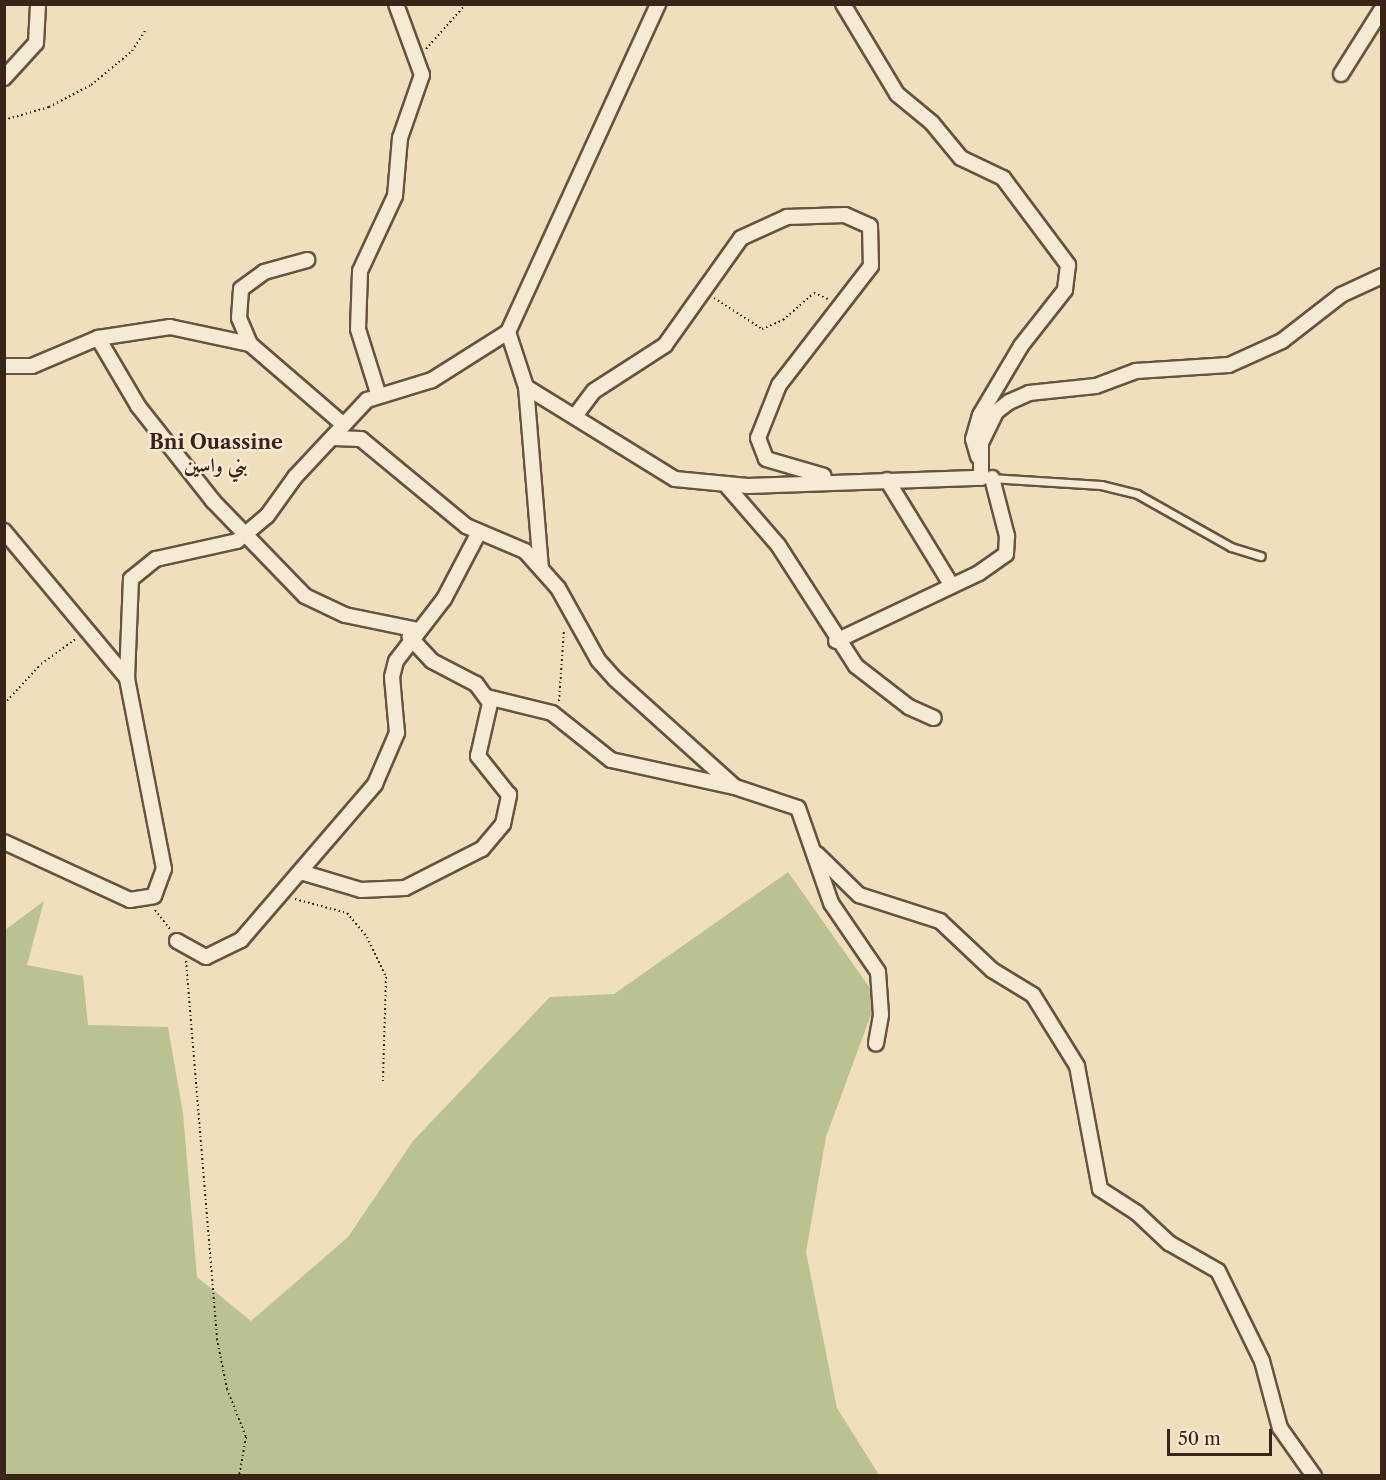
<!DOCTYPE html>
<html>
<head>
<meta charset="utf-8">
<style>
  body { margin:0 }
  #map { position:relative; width:1386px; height:1480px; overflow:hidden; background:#f0dfbd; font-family:"Libre Caslon Text",Amiri,serif }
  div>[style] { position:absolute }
  .green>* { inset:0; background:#bac291 }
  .path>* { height:2px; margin-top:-1px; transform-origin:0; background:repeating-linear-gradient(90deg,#3a2317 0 1.5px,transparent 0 4.5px) }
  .roads { filter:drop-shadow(2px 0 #685240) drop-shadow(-2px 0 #685240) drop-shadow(0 2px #685240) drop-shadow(0 -2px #685240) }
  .service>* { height:7px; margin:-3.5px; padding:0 3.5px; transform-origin:3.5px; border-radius:3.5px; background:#f5ead4 }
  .minor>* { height:14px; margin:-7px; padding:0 7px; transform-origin:7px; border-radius:7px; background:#f5ead4 }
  span { translate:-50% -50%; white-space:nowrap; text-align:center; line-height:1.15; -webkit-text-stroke:5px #f5ead4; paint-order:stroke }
  .quarter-label { font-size:20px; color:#3a2317; font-weight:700 }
  .frame { position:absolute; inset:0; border:6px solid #3a2317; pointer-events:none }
  .scale { position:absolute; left:1167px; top:1429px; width:105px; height:27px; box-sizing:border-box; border:3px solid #3a2317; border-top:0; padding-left:8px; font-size:18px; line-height:21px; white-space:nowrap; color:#3a2317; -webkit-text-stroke:4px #f5ead4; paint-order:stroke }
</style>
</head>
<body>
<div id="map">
  <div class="green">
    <div style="clip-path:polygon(788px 872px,877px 998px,826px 1137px,806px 1252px,837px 1408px,879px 1475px,5px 1476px,5px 930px,44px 901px,27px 965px,83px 976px,88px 1025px,168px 1027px,183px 1113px,197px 1277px,251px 1321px,348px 1237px,413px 1141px,550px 997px,614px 994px)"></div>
  </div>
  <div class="path">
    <div style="left:426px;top:49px;width:60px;rotate:-48.4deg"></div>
    <div style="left:4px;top:120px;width:47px;rotate:-16.1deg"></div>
    <div style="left:49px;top:107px;width:47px;rotate:-27.6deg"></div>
    <div style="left:91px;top:85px;width:53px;rotate:-39.7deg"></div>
    <div style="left:132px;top:51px;width:24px;rotate:-57deg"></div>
    <div style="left:714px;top:298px;width:57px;rotate:32.9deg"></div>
    <div style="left:762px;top:329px;width:23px;rotate:-23deg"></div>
    <div style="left:783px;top:320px;width:41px;rotate:-41.1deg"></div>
    <div style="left:814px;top:293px;width:15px;rotate:23deg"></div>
    <div style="left:559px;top:701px;width:72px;rotate:-86deg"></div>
    <div style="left:4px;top:704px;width:54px;rotate:-47.2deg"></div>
    <div style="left:41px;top:664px;width:44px;rotate:-35.8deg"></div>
    <div style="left:295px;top:899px;width:54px;rotate:15.1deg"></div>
    <div style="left:347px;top:913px;width:31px;rotate:50deg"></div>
    <div style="left:367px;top:937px;width:44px;rotate:64.6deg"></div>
    <div style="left:386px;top:977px;width:104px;rotate:91.7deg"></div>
    <div style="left:155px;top:910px;width:24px;rotate:52deg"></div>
    <div style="left:186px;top:961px;width:379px;rotate:85.3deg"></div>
    <div style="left:217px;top:1339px;width:51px;rotate:78.7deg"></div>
    <div style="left:227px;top:1389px;width:52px;rotate:68.4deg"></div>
    <div style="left:246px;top:1437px;width:40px;rotate:100deg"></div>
  </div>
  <div class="roads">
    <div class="service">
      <div style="left:990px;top:478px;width:111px;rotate:3.6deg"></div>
      <div style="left:1101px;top:485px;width:37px;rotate:14deg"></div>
      <div style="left:1137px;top:494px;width:108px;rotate:29.4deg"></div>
      <div style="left:1231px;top:547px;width:31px;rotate:17deg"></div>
    </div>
    <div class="minor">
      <div style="left:843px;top:4px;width:105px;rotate:59deg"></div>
      <div style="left:897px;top:94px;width:45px;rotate:39.6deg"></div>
      <div style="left:932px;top:123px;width:45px;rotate:50.4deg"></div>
      <div style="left:961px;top:158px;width:47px;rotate:25.5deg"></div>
      <div style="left:1003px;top:178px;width:109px;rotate:53.2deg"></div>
      <div style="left:1068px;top:265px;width:25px;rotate:97deg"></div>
      <div style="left:1065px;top:290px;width:71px;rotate:128.2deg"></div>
      <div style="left:1021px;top:346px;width:80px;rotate:120.7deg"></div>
      <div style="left:980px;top:415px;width:25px;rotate:106deg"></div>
      <div style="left:973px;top:439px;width:18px;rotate:74deg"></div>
      <div style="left:1341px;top:74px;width:77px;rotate:-57.8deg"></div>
      <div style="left:4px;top:78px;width:47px;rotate:-47.6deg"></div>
      <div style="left:36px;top:43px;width:39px;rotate:-87deg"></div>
      <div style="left:98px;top:338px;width:73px;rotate:-8.7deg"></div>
      <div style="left:170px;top:327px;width:82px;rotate:12deg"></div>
      <div style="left:250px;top:344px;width:124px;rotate:40.8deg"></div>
      <div style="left:250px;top:344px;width:28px;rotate:-113deg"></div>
      <div style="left:239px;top:318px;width:29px;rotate:-86deg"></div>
      <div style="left:241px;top:289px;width:29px;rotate:-36deg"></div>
      <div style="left:264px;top:272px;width:45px;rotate:-15.6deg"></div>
      <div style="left:4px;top:366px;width:28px"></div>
      <div style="left:32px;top:366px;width:72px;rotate:-23deg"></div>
      <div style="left:98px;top:338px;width:79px;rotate:59.5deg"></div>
      <div style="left:138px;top:406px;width:121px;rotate:51.7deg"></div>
      <div style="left:213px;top:501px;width:132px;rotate:45.9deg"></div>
      <div style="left:305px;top:596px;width:44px;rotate:25.4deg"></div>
      <div style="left:345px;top:615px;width:75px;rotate:11.6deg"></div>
      <div style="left:526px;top:387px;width:175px;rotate:31.7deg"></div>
      <div style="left:675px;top:479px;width:73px;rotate:5.5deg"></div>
      <div style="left:748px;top:486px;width:233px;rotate:-2deg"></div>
      <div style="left:981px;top:478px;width:35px;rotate:-90deg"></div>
      <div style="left:981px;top:443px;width:34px;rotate:-64deg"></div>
      <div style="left:996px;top:412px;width:16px;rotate:-38deg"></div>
      <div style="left:1009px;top:402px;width:22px;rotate:-24deg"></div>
      <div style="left:1029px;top:393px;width:67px;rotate:-6deg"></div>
      <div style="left:1096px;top:386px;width:43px;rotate:-20.6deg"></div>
      <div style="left:1136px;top:371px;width:93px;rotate:-3.7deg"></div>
      <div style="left:1229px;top:365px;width:58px;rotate:-24.4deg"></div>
      <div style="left:1282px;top:341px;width:75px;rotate:-37.9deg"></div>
      <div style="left:1341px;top:295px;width:45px;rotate:-24.9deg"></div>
      <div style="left:378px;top:393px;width:67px;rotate:-107.4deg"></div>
      <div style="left:358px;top:329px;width:58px;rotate:-88deg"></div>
      <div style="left:360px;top:271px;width:83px;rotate:-65deg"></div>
      <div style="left:395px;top:196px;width:58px;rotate:-85.1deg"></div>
      <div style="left:400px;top:138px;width:67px;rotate:-70.8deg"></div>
      <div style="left:422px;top:75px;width:76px;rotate:-110.1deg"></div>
      <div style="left:575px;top:416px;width:31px;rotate:-53deg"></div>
      <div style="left:594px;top:391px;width:85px;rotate:-32.9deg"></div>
      <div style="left:665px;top:345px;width:131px;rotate:-54.6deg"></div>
      <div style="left:741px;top:238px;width:51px;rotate:-24.5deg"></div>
      <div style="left:787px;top:217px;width:58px;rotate:-2deg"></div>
      <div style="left:845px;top:215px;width:27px;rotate:24deg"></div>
      <div style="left:870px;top:226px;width:40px;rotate:88.6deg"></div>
      <div style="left:871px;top:266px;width:150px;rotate:127.7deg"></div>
      <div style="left:779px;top:385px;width:57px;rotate:111.6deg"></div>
      <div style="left:758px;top:438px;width:22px;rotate:69deg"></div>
      <div style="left:766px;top:459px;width:60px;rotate:16.3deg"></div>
      <div style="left:334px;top:438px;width:27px;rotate:2deg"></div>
      <div style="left:361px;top:439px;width:136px;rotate:39.6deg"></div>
      <div style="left:466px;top:526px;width:64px;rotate:23deg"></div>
      <div style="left:525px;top:551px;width:50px;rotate:48.3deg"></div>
      <div style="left:558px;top:588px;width:82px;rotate:60.9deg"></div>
      <div style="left:598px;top:660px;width:25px;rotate:48deg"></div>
      <div style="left:615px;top:679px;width:161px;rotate:42deg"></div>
      <div style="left:735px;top:787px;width:66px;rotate:18.4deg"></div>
      <div style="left:798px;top:808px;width:101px;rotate:70.8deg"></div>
      <div style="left:831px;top:903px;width:83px;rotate:55.7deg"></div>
      <div style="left:878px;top:972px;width:43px;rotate:86deg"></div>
      <div style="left:881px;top:1015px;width:29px;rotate:100deg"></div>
      <div style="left:887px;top:480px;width:124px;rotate:58.5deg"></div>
      <div style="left:726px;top:485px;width:79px;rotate:49.1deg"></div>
      <div style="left:778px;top:545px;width:144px;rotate:57.2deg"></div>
      <div style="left:856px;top:666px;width:67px;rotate:37.7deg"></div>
      <div style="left:909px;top:707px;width:27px;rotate:24deg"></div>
      <div style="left:4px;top:531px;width:192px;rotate:50.1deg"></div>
      <div style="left:541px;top:569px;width:183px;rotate:-94.7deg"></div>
      <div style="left:526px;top:387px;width:58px;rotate:-108.1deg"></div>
      <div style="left:508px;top:332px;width:361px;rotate:-65.4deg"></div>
      <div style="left:836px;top:641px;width:158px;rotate:-25.4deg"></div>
      <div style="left:979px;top:573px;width:33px;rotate:-35deg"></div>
      <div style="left:1006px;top:554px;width:18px;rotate:-87deg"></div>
      <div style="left:1007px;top:536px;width:60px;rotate:-104.5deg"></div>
      <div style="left:487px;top:697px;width:67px;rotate:13.8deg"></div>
      <div style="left:552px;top:713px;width:75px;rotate:38.5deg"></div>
      <div style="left:611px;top:760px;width:127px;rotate:12.3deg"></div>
      <div style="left:4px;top:842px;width:139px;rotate:24.7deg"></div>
      <div style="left:130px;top:900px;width:24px;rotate:-9deg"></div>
      <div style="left:154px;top:896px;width:29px;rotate:-70deg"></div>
      <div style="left:164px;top:869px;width:195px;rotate:-101deg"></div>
      <div style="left:127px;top:678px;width:99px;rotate:-87.7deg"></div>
      <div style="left:131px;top:579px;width:32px;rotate:-39deg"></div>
      <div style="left:156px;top:559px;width:83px;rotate:-12.5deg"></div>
      <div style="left:237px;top:541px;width:39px;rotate:-40deg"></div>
      <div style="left:267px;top:516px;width:48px;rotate:-54.3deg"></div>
      <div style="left:295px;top:477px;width:105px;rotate:-46.9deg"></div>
      <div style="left:367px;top:400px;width:68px;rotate:-17.1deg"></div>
      <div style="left:432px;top:380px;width:90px;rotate:-32.3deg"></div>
      <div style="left:817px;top:854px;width:59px;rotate:44.3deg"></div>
      <div style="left:859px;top:895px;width:85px;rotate:17.8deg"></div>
      <div style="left:940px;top:921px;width:71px;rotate:43.3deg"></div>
      <div style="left:992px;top:970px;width:48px;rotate:31.4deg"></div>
      <div style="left:1033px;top:995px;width:84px;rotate:58.2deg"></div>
      <div style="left:1077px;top:1066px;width:125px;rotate:79.4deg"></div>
      <div style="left:1100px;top:1189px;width:44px;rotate:33deg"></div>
      <div style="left:1137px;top:1213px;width:44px;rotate:43.2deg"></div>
      <div style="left:1169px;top:1243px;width:56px;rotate:29.7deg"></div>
      <div style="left:1218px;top:1271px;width:100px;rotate:63.9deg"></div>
      <div style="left:1262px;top:1361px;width:69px;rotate:75deg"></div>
      <div style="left:1280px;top:1428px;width:59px;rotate:54.7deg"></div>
      <div style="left:304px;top:873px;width:59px;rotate:16.6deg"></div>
      <div style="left:361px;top:890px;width:44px;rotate:-2.6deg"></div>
      <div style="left:405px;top:888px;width:86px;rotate:-26.9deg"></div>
      <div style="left:482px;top:849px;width:33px;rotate:-50deg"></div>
      <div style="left:503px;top:824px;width:30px;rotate:-78deg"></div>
      <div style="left:509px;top:795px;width:50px;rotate:-128.5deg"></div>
      <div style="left:478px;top:756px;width:54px;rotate:-77.2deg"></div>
      <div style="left:490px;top:703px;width:24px;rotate:-126deg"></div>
      <div style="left:476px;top:684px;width:50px;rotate:-152.4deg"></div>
      <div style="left:432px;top:661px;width:33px;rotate:-133deg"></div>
      <div style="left:177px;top:941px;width:33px;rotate:29deg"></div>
      <div style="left:206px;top:957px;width:39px;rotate:-26deg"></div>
      <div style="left:241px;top:940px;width:206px;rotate:-49.3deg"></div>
      <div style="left:375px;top:784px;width:56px;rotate:-66.7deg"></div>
      <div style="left:397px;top:733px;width:56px;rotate:-95.1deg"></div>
      <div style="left:392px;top:677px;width:16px;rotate:-76deg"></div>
      <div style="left:396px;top:661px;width:78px;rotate:-52.3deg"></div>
      <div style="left:444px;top:599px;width:76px;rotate:-62.4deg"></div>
    </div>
  </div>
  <div class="quarter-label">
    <span style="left:216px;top:454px">Bni Ouassine<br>بني واسين</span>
  </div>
  <div class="frame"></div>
  <div class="scale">50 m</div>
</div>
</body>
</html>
